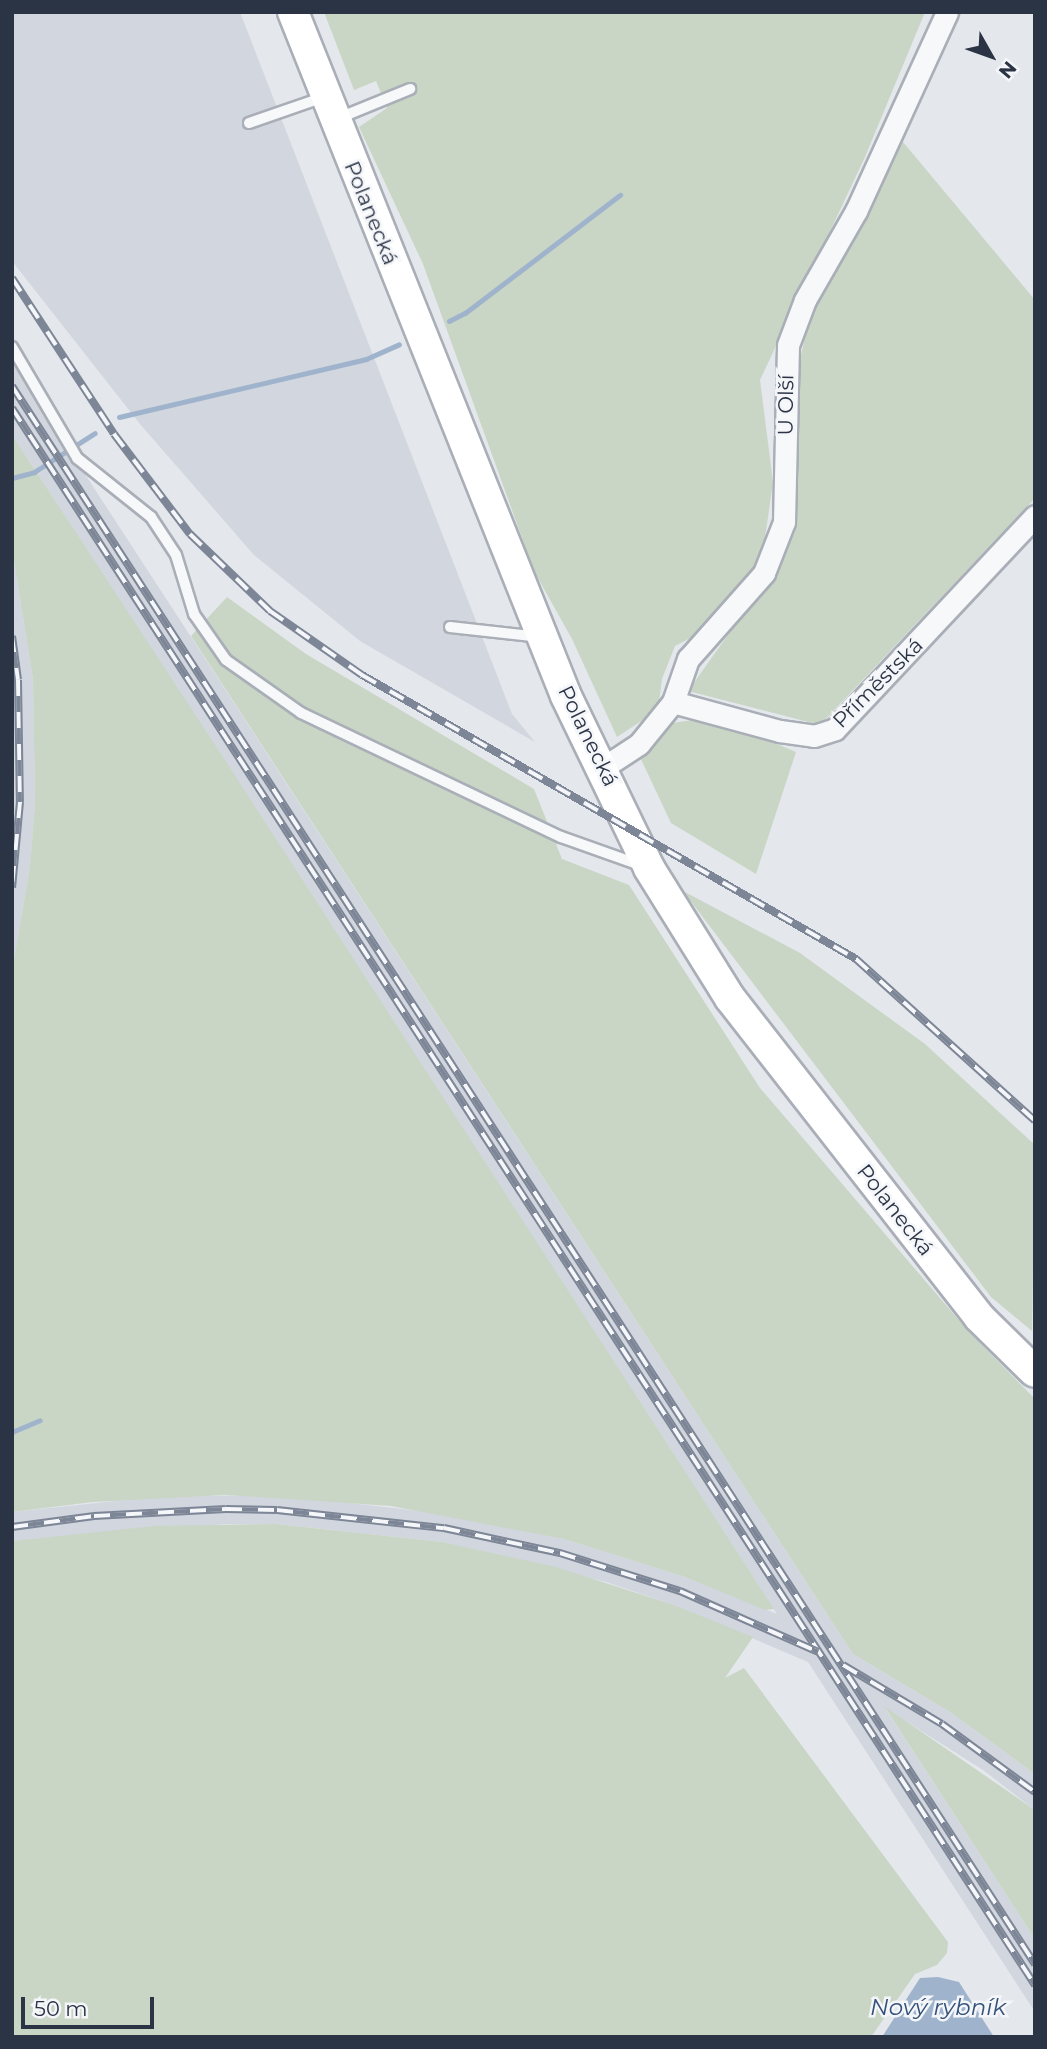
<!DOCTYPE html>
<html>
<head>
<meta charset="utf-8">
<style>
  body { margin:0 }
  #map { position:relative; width:1047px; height:2049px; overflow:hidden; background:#e4e7ec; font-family:Montserrat,sans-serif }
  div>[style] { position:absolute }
  .built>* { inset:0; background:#d2d6de }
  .green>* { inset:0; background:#c9d6c5 }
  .water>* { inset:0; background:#9fb4cc }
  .stream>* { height:5px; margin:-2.5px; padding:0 2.5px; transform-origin:2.5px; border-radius:2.5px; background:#9fb4cc }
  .roads { filter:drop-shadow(2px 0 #a9aeb7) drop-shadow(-2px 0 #a9aeb7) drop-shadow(0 2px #a9aeb7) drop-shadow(0 -2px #a9aeb7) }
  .lane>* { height:10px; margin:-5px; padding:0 5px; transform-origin:5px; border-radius:5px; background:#f7f8fa }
  .street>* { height:21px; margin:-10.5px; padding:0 10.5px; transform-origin:10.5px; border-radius:10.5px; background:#f7f8fa }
  .secondary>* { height:30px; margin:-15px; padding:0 15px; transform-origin:15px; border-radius:15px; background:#fff }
  .rail>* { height:8px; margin-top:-4px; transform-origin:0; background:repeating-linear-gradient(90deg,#f4f6f9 0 16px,#7d8696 0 32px); box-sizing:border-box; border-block:2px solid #7d8696 }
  span { translate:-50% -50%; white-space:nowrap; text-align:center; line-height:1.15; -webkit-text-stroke:5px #f4f6f9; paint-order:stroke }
  .street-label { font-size:21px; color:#2b3445 }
  .water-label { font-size:23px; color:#34527a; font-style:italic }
  .frame { position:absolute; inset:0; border:14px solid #2b3445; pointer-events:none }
  .north { position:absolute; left:956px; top:21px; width:70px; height:70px; -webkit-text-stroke:5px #f4f6f9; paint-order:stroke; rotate:130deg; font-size:19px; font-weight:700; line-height:28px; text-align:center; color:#2b3445 }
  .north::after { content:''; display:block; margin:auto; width:24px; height:32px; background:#2b3445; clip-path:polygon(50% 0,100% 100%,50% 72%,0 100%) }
  .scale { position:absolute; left:21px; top:1997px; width:133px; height:32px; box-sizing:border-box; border:4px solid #2b3445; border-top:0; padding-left:9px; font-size:21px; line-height:24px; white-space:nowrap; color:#2b3445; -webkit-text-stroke:5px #f4f6f9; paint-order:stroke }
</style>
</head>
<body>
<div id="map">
  <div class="built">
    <div style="clip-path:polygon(12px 12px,240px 12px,512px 714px,535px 742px,360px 641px,254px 555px,140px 424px,12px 261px)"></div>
    <div style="clip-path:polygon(12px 362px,853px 1654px,950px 1712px,1035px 1774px,1035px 1810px,983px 1770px,885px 1708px,1035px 1939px,1035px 2012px,808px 1662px,674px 1605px,606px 1582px,442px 1542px,277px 1524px,226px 1524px,12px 1541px,12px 1512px,153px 1497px,278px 1495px,447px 1514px,564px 1539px,685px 1577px,777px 1614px,12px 435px)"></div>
    <div style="clip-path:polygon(12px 549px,33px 679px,35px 803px,30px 867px,12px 970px)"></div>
  </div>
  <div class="green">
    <div style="clip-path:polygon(324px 12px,925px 12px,865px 157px,760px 380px,773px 482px,762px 559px,698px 634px,675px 646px,662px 679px,658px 710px,617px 737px,572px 639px,534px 571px,423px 264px,359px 127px,387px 108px,376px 81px,354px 90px)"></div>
    <div style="clip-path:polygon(903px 142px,1035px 300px,1035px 498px,820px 725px,688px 691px,784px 556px,797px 527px,793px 389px,811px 312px)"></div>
    <div style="clip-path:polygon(12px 435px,223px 757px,774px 1609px,765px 1610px,685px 1577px,564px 1539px,391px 1506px,226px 1495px,93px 1502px,12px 1512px,12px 970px,30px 867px,35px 803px,33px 679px,12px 549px)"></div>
    <div style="clip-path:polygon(227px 597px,306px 654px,534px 789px,562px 859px,629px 885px,760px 1088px,969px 1332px,1035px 1399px,1035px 1774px,950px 1712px,853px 1654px,191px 636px)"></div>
    <div style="clip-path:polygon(712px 717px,796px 752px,756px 874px,671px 823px,639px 755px,666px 724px)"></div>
    <div style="clip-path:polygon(683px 891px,800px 953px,925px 1044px,1035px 1145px,1032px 1331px,991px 1297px)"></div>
    <div style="clip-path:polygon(276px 1524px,442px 1542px,556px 1567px,674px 1605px,753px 1637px,725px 1678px,744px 1668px,948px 1942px,947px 1953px,937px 1965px,915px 1974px,871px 2037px,12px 2037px,12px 1541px,155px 1526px)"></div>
    <div style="clip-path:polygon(884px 1706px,1035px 1810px,1035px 1939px)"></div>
  </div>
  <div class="water">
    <div style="clip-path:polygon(938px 1977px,959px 1982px,994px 2037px,882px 2037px,920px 1978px)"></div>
  </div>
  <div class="stream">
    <div style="left:449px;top:321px;width:18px;rotate:-27deg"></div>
    <div style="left:465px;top:313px;width:195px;rotate:-37.3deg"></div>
    <div style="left:119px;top:417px;width:254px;rotate:-13.2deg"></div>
    <div style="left:366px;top:359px;width:36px;rotate:-24deg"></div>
    <div style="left:12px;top:478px;width:23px;rotate:-15deg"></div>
    <div style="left:34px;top:472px;width:72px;rotate:-32.6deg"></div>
    <div style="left:12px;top:1432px;width:30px;rotate:-23deg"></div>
  </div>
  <div class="roads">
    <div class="lane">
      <div style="left:339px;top:118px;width:77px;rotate:-22.2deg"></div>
      <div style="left:249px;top:123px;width:79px;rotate:-19.1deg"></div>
      <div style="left:12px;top:347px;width:129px;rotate:59.6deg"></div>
      <div style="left:77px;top:458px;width:95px;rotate:38.6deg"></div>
      <div style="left:151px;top:517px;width:45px;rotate:56.7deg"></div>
      <div style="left:176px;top:555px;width:62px;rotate:73deg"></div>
      <div style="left:194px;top:614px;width:56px;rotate:55.2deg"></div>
      <div style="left:226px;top:660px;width:92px;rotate:35.2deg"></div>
      <div style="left:301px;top:713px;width:288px;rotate:25.5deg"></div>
      <div style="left:561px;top:837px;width:84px;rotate:19.5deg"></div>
      <div style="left:450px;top:627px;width:91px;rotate:6.3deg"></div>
    </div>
    <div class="street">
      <div style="left:673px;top:702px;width:111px;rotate:15.2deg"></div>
      <div style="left:780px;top:731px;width:34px;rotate:8deg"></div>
      <div style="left:814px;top:736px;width:22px;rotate:-18deg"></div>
      <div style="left:835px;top:729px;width:292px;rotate:-46.8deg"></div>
      <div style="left:604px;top:767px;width:42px;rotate:-33.3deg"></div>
      <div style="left:639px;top:744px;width:54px;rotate:-51deg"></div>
      <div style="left:673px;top:702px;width:46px;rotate:-70.8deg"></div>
      <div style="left:688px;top:659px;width:115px;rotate:-48.5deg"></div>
      <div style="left:764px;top:573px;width:55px;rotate:-68.6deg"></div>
      <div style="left:784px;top:522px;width:177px;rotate:-88.7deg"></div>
      <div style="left:788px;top:345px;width:48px;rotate:-69.3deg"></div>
      <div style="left:805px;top:300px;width:103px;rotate:-60.2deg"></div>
      <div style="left:856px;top:211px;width:219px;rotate:-65.4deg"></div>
    </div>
    <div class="secondary">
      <div style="left:293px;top:12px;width:736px;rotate:68.24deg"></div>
      <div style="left:566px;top:696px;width:191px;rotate:64.2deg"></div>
      <div style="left:649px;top:868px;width:153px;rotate:58.1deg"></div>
      <div style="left:730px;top:998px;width:405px;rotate:52deg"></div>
      <div style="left:979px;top:1317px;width:78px;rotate:44.5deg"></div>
    </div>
  </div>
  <div class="rail">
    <div style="left:12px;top:278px;width:186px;rotate:56.8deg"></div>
    <div style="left:114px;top:434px;width:126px;rotate:52.8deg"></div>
    <div style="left:190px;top:534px;width:111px;rotate:43.9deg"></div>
    <div style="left:270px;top:611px;width:112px;rotate:34.8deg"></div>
    <div style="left:362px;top:675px;width:570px;rotate:29.89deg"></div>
    <div style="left:856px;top:959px;width:241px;rotate:42.1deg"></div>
    <div style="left:12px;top:386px;width:1881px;rotate:57.05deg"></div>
    <div style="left:12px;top:408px;width:1880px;rotate:57.03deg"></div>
    <div style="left:12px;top:636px;width:44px;rotate:82.2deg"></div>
    <div style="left:18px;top:680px;width:122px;rotate:89.1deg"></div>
    <div style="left:20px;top:802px;width:86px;rotate:95.3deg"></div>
    <div style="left:12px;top:1527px;width:83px;rotate:-7.6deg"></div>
    <div style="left:94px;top:1516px;width:132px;rotate:-3deg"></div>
    <div style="left:226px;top:1509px;width:51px;rotate:1.1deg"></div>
    <div style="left:277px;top:1510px;width:168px;rotate:6.2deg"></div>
    <div style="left:444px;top:1528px;width:119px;rotate:12.2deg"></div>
    <div style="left:560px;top:1553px;width:126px;rotate:17.6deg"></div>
    <div style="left:680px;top:1591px;width:151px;rotate:23.8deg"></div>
    <div style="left:843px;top:1665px;width:115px;rotate:30.8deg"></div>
    <div style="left:942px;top:1724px;width:115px;rotate:36.2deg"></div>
  </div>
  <div class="street-label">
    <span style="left:371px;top:213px;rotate:68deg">Polanecká</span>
    <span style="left:786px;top:405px;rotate:-89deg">U Olší</span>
    <span style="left:878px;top:683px;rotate:-45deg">Příměstská</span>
    <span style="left:588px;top:736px;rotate:64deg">Polanecká</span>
    <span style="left:895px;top:1210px;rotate:52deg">Polanecká</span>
  </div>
  <div class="water-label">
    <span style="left:938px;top:2007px">Nový rybník</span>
  </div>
  <div class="frame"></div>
  <div class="north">N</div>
  <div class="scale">50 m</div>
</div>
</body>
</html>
